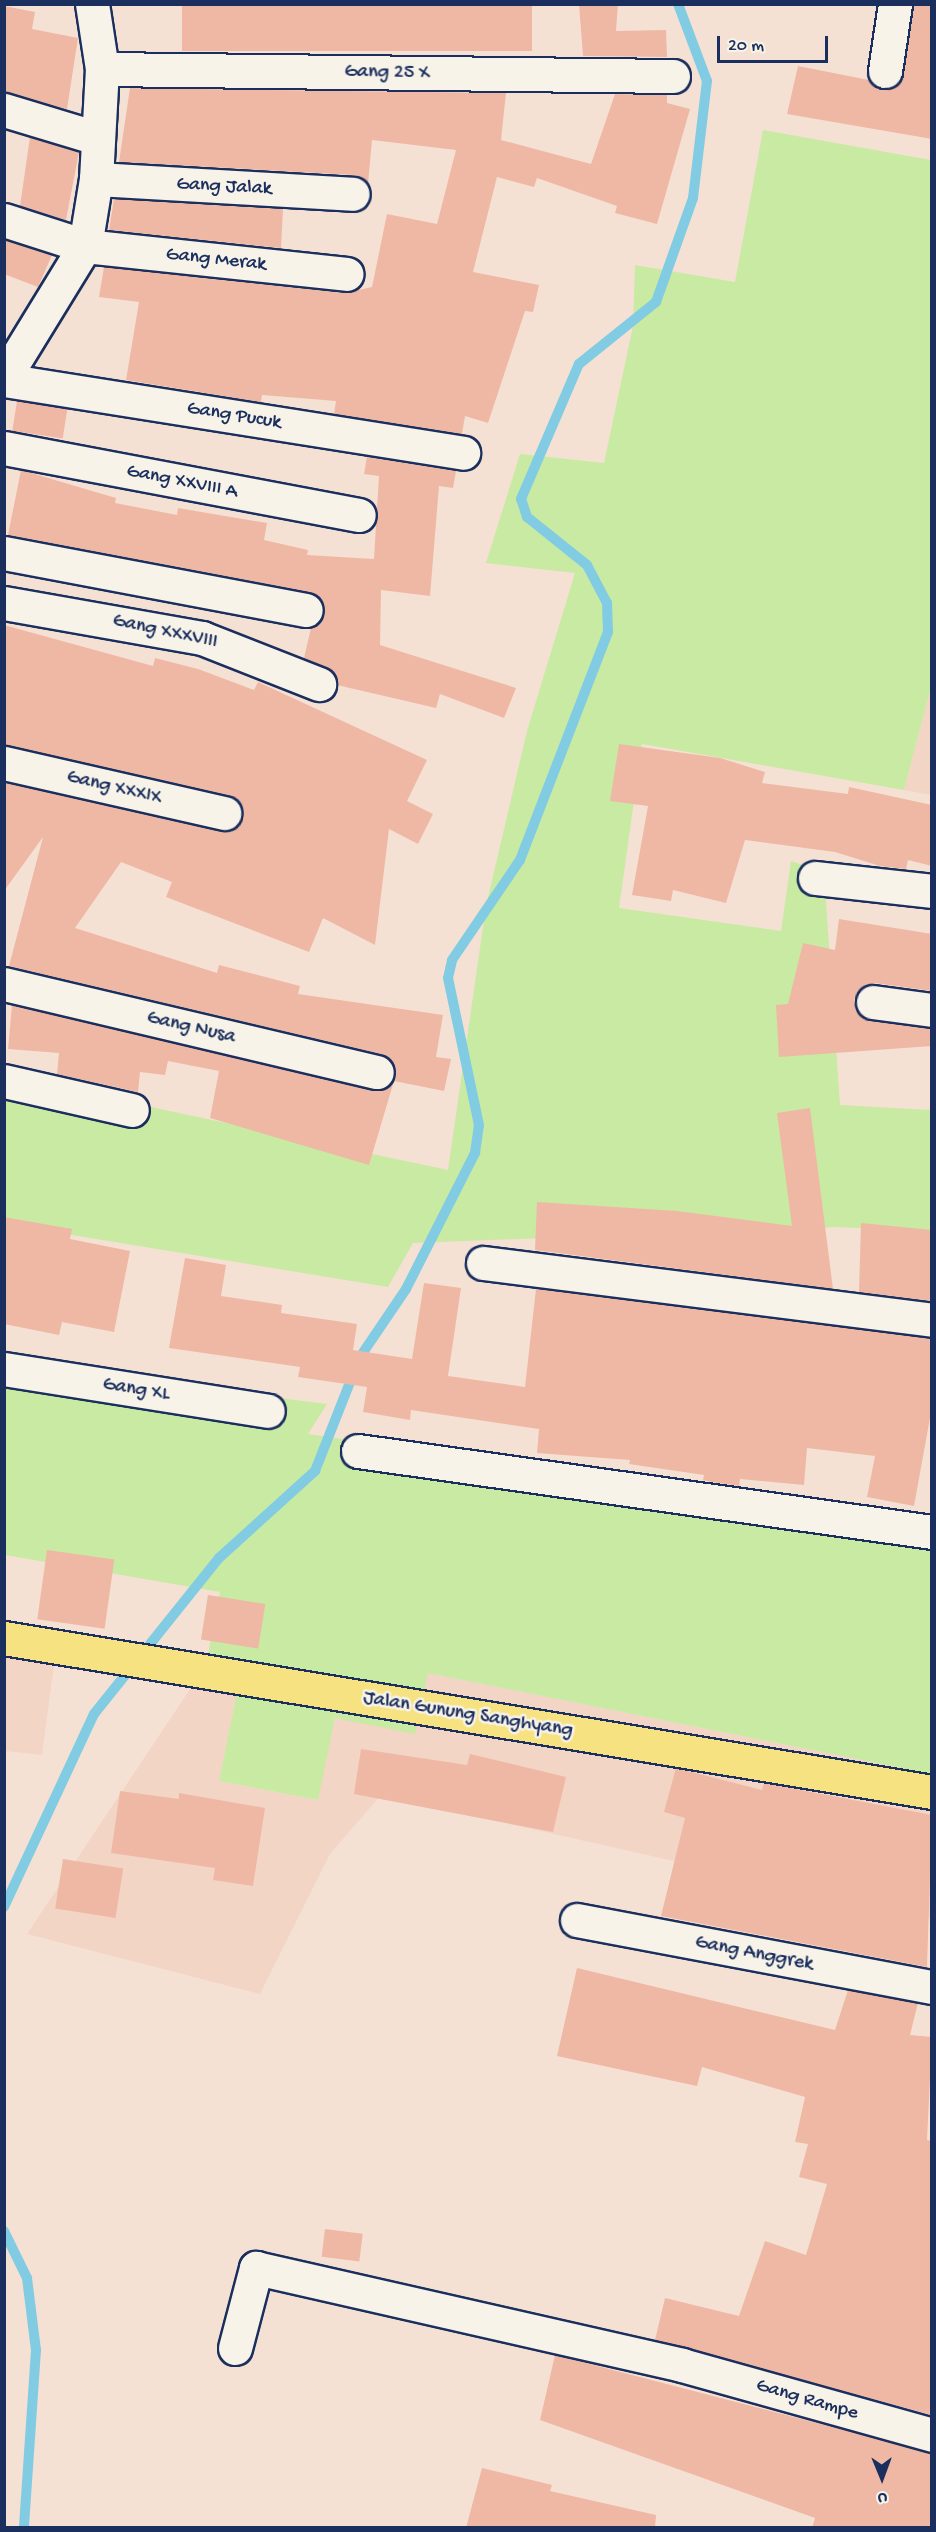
<!DOCTYPE html>
<html>
<head>
<meta charset="utf-8">
<style>
  body { margin:0 }
  #map { position:relative; width:936px; height:2532px; overflow:hidden; background:#f5e1d4; font-family:"Gochi Hand",sans-serif }
  div>[style] { position:absolute }
  .built>* { inset:0; background:#f3d5c6 }
  .green>* { inset:0; background:#c8eaa3 }
  .stream>* { height:10px; margin:-5px; padding:0 5px; transform-origin:5px; border-radius:5px; background:#82cce3 }
  .building>* { inset:0; background:#efb8a5; transform-origin:0 0 }
  .roads { filter:drop-shadow(2px 0 #1b2f5e) drop-shadow(-2px 0 #1b2f5e) drop-shadow(0 2px #1b2f5e) drop-shadow(0 -2px #1b2f5e) }
  .minor>* { height:33px; margin:-16.5px; padding:0 16.5px; transform-origin:16.5px; border-radius:16.5px; background:#f7f3e8 }
  .major>* { height:33px; margin:-16.5px; padding:0 16.5px; transform-origin:16.5px; border-radius:16.5px; background:#f7e281 }
  span { translate:-50% -50%; white-space:nowrap; text-align:center; line-height:1.15; -webkit-text-stroke:5px #f7f3e8; paint-order:stroke }
  .street-label { font-size:20px; color:#1b2f5e }
  .frame { position:absolute; inset:0; border:6px solid #1b2f5e; pointer-events:none }
  .north { position:absolute; left:852px; top:2448px; width:60px; height:60px; -webkit-text-stroke:4px #f7f3e8; paint-order:stroke; rotate:179deg; font-size:16px; font-weight:700; line-height:24px; text-align:center; color:#1b2f5e }
  .north::after { content:''; display:block; margin:auto; width:21px; height:27px; background:#1b2f5e; clip-path:polygon(50% 0,100% 100%,50% 72%,0 100%) }
  .scale { position:absolute; left:717px; top:36px; width:111px; height:27px; box-sizing:border-box; border:3px solid #1b2f5e; border-top:0; padding-left:8px; font-size:18px; line-height:21px; white-space:nowrap; color:#1b2f5e; -webkit-text-stroke:4px #f7f3e8; paint-order:stroke }
</style>
</head>
<body>
<div id="map">
  <div class="built">
    <div style="clip-path:polygon(931px 687px,931px 795px,904px 790px)"></div>
    <div style="clip-path:polygon(4px 1625px,59px 1628px,42px 1755px,5px 1751px)"></div>
    <div style="clip-path:polygon(206px 1665px,241px 1672px,219px 1781px,317px 1800px,335px 1718px,428px 1673px,931px 1774px,931px 1919px,381px 1795px,330px 1854px,260px 1994px,27px 1934px)"></div>
  </div>
  <div class="green">
    <div style="clip-path:polygon(763px 130px,931px 160px,931px 687px,904px 790px,642px 744px,619px 908px,781px 931px,791px 861px,824px 872px,840px 1105px,931px 1110px,931px 1231px,834px 1227px,413px 1243px,388px 1287px,5px 1224px,4px 1076px,448px 1170px,486px 906px,527px 731px,575px 573px,486px 563px,520px 454px,604px 463px,633px 326px,635px 265px,735px 282px)"></div>
    <div style="clip-path:polygon(4px 1363px,327px 1404px,308px 1434px,931px 1524px,931px 1774px,428px 1673px,415px 1734px,335px 1718px,318px 1800px,219px 1781px,241px 1672px,206px 1665px,220px 1592px,5px 1555px)"></div>
  </div>
  <div class="stream">
    <div style="left:4px;top:1907px;width:213px;rotate:-65deg"></div>
    <div style="left:94px;top:1714px;width:200px;rotate:-51.3deg"></div>
    <div style="left:219px;top:1558px;width:130px;rotate:-42.2deg"></div>
    <div style="left:315px;top:1471px;width:123px;rotate:-68.5deg"></div>
    <div style="left:360px;top:1357px;width:82px;rotate:-55.9deg"></div>
    <div style="left:406px;top:1289px;width:153px;rotate:-63.1deg"></div>
    <div style="left:475px;top:1153px;width:28px;rotate:-82deg"></div>
    <div style="left:479px;top:1125px;width:150px;rotate:-101.9deg"></div>
    <div style="left:448px;top:978px;width:18px;rotate:-77deg"></div>
    <div style="left:452px;top:960px;width:121px;rotate:-55.8deg"></div>
    <div style="left:520px;top:860px;width:244px;rotate:-68.9deg"></div>
    <div style="left:608px;top:632px;width:29px;rotate:-92deg"></div>
    <div style="left:607px;top:603px;width:43px;rotate:-117.8deg"></div>
    <div style="left:587px;top:565px;width:77px;rotate:-141.3deg"></div>
    <div style="left:527px;top:517px;width:19px;rotate:-108deg"></div>
    <div style="left:521px;top:499px;width:147px;rotate:-66.8deg"></div>
    <div style="left:579px;top:364px;width:99px;rotate:-38.8deg"></div>
    <div style="left:656px;top:302px;width:110px;rotate:-70.4deg"></div>
    <div style="left:693px;top:198px;width:118px;rotate:-83.2deg"></div>
    <div style="left:707px;top:81px;width:82px;rotate:-110.6deg"></div>
    <div style="left:4px;top:2231px;width:52px;rotate:63.9deg"></div>
    <div style="left:27px;top:2278px;width:73px;rotate:82.9deg"></div>
    <div style="left:36px;top:2350px;width:178px;rotate:93.9deg"></div>
  </div>
  <div class="building">
    <div style="left:182px;top:4px;width:350px;height:47px"></div>
    <div style="clip-path:polygon(579px 4px,618px 4px,616px 31px,666px 30px,667px 57px,583px 56px)"></div>
    <div style="clip-path:polygon(913px 4px,932px 4px,932px 139px,787px 114px,798px 66px,869px 80px,882px 89px,899px 83px)"></div>
    <div style="clip-path:polygon(4px 6px,35px 12px,32px 29px,78px 38px,67px 109px,4px 92px)"></div>
    <div style="clip-path:polygon(130px 88px,506px 93px,501px 140px,591px 164px,615px 94px,667px 95px,667px 103px,690px 109px,657px 224px,615px 213px,617px 206px,537px 178px,534px 187px,497px 177px,473px 272px,539px 285px,533px 312px,525px 311px,488px 423px,465px 416px,462px 434px,334px 414px,336px 401px,262px 395px,261px 402px,126px 380px,139px 302px,99px 297px,104px 267px,345px 293px,372px 287px,387px 214px,437px 224px,456px 150px,372px 140px,368px 184px,354px 175px,119px 162px)"></div>
    <div style="clip-path:polygon(30px 137px,79px 152px,66px 220px,20px 206px)"></div>
    <div style="clip-path:polygon(114px 199px,283px 209px,281px 248px,109px 230px)"></div>
    <div style="clip-path:polygon(4px 240px,52px 255px,38px 287px,4px 274px)"></div>
    <div style="left:17px;top:401px;width:51px;height:30px;rotate:9deg"></div>
    <div style="clip-path:polygon(367px 457px,456px 471px,453px 488px,439px 486px,430px 596px,381px 590px,380px 645px,516px 688px,504px 718px,440px 694px,436px 708px,337px 685px,333px 672px,304px 658px,311px 628px,324px 613px,323px 603px,310px 592px,8px 535px,21px 470px,116px 498px,115px 503px,177px 515px,178px 508px,267px 523px,264px 540px,308px 550px,307px 555px,374px 559px,379px 476px,364px 474px)"></div>
    <div style="clip-path:polygon(4px 625px,153px 666px,155px 658px,198px 669px,254px 690px,258px 682px,427px 760px,407px 801px,433px 814px,418px 844px,389px 829px,375px 945px,323px 918px,309px 952px,166px 897px,172px 882px,121px 862px,75px 928px,217px 973px,219px 965px,300px 986px,298px 994px,443px 1015px,436px 1057px,451px 1059px,444px 1091px,394px 1081px,369px 1165px,210px 1118px,219px 1071px,168px 1061px,165px 1075px,140px 1072px,138px 1092px,57px 1074px,59px 1053px,8px 1049px,12px 1005px,373px 1090px,390px 1085px,395px 1076px,390px 1059px,381px 1054px,9px 966px,43px 837px,4px 891px,4px 782px,220px 831px,237px 826px,242px 817px,237px 800px,228px 795px,4px 745px)"></div>
    <div style="clip-path:polygon(619px 744px,720px 758px,765px 772px,762px 783px,848px 794px,849px 787px,932px 805px,932px 866px,908px 860px,906px 869px,880px 866px,835px 852px,745px 840px,726px 903px,673px 890px,671px 901px,632px 895px,648px 806px,610px 801px)"></div>
    <div style="clip-path:polygon(839px 919px,932px 934px,932px 991px,875px 983px,859px 990px,854px 1000px,856px 1010px,870px 1020px,932px 1028px,932px 1046px,779px 1057px,776px 1005px,788px 1004px,803px 943px,835px 950px)"></div>
    <div style="clip-path:polygon(810px 1108px,833px 1289px,535px 1250px,537px 1202px,677px 1211px,792px 1226px,777px 1113px)"></div>
    <div style="clip-path:polygon(4px 1217px,72px 1229px,70px 1239px,130px 1251px,114px 1332px,62px 1322px,59px 1335px,4px 1324px)"></div>
    <div style="clip-path:polygon(861px 1223px,932px 1230px,932px 1301px,859px 1292px)"></div>
    <div style="clip-path:polygon(185px 1258px,226px 1265px,221px 1296px,282px 1305px,281px 1313px,357px 1324px,353px 1350px,412px 1359px,424px 1283px,461px 1288px,448px 1376px,525px 1387px,536px 1289px,932px 1338px,932px 1407px,914px 1506px,867px 1497px,875px 1456px,807px 1448px,804px 1485px,740px 1479px,739px 1486px,712px 1482px,703px 1480px,704px 1475px,629px 1464px,630px 1460px,537px 1453px,539px 1429px,411px 1410px,410px 1420px,363px 1412px,367px 1387px,298px 1377px,300px 1367px,169px 1348px)"></div>
    <div style="left:47px;top:1550px;width:68px;height:70px;rotate:8deg"></div>
    <div style="left:208px;top:1595px;width:58px;height:45px;rotate:9deg"></div>
    <div style="clip-path:polygon(361px 1749px,467px 1765px,470px 1754px,566px 1777px,553px 1832px,354px 1794px)"></div>
    <div style="clip-path:polygon(676px 1768px,762px 1790px,764px 1783px,932px 1815px,927px 1967px,661px 1916px,685px 1818px,664px 1812px)"></div>
    <div style="clip-path:polygon(120px 1791px,179px 1799px,179px 1793px,265px 1808px,253px 1886px,213px 1880px,215px 1868px,111px 1853px)"></div>
    <div style="left:63px;top:1859px;width:61px;height:50px;rotate:9deg"></div>
    <div style="clip-path:polygon(577px 1968px,835px 2030px,848px 1990px,918px 2003px,910px 2035px,932px 2037px,927px 2140px,932px 2141px,932px 2415px,655px 2340px,665px 2298px,739px 2316px,765px 2241px,806px 2255px,827px 2184px,799px 2177px,808px 2144px,795px 2142px,805px 2097px,702px 2067px,697px 2086px,557px 2056px)"></div>
    <div style="left:325px;top:2229px;width:38px;height:28px;rotate:7deg"></div>
    <div style="clip-path:polygon(555px 2355px,932px 2453px,932px 2528px,812px 2528px,815px 2518px,540px 2420px)"></div>
    <div style="clip-path:polygon(482px 2468px,552px 2485px,550px 2491px,656px 2515px,655px 2528px,466px 2528px)"></div>
  </div>
  <div class="roads">
    <div class="minor">
      <div style="left:102px;top:69px;width:571px;rotate:0.7deg"></div>
      <div style="left:885px;top:71px;width:68px;rotate:-81.5deg"></div>
      <div style="left:4px;top:110px;width:97px;rotate:16.8deg"></div>
      <div style="left:96px;top:179px;width:257px;rotate:3.3deg"></div>
      <div style="left:4px;top:220px;width:85px;rotate:17.8deg"></div>
      <div style="left:85px;top:246px;width:263px;rotate:6.1deg"></div>
      <div style="left:4px;top:378px;width:155px;rotate:-58.5deg"></div>
      <div style="left:85px;top:246px;width:68px;rotate:-80.7deg"></div>
      <div style="left:96px;top:179px;width:110px;rotate:-86.9deg"></div>
      <div style="left:102px;top:69px;width:66px;rotate:-98.7deg"></div>
      <div style="left:4px;top:380px;width:465px;rotate:9deg"></div>
      <div style="left:4px;top:448px;width:361px;rotate:10.7deg"></div>
      <div style="left:4px;top:553px;width:307px;rotate:10.7deg"></div>
      <div style="left:4px;top:603px;width:201px;rotate:10deg"></div>
      <div style="left:202px;top:638px;width:126px;rotate:21.5deg"></div>
      <div style="left:4px;top:763px;width:226px;rotate:12.8deg"></div>
      <div style="left:815px;top:878px;width:118px;rotate:6.3deg"></div>
      <div style="left:4px;top:984px;width:383px;rotate:13.3deg"></div>
      <div style="left:873px;top:1002px;width:60px;rotate:7.7deg"></div>
      <div style="left:4px;top:1081px;width:131px;rotate:12.8deg"></div>
      <div style="left:483px;top:1263px;width:453px;rotate:7.2deg"></div>
      <div style="left:4px;top:1369px;width:267px;rotate:9deg"></div>
      <div style="left:358px;top:1451px;width:580px;rotate:8.03deg"></div>
      <div style="left:577px;top:1920px;width:361px;rotate:10.7deg"></div>
      <div style="left:235px;top:2348px;width:83px;rotate:-75.3deg"></div>
      <div style="left:256px;top:2268px;width:437px;rotate:12.8deg"></div>
      <div style="left:682px;top:2365px;width:260px;rotate:15.6deg"></div>
    </div>
    <div class="major">
      <div style="left:4px;top:1638px;width:941px;rotate:9.42deg"></div>
    </div>
  </div>
  <div class="street-label">
    <span style="left:387px;top:73px;rotate:1deg">Gang 25 X</span>
    <span style="left:224px;top:187px;rotate:3deg">Gang Jalak</span>
    <span style="left:216px;top:260px;rotate:6deg">Gang Merak</span>
    <span style="left:234px;top:416px;rotate:9deg">Gang Pucuk</span>
    <span style="left:182px;top:482px;rotate:11deg">Gang XXVIII A</span>
    <span style="left:165px;top:632px;rotate:12deg">Gang XXXVIII</span>
    <span style="left:114px;top:788px;rotate:13deg">Gang XXXIX</span>
    <span style="left:191px;top:1028px;rotate:13deg">Gang Nusa</span>
    <span style="left:136px;top:1390px;rotate:9deg">Gang XL</span>
    <span style="left:468px;top:1715px;rotate:9deg">Jalan Gunung Sanghyang</span>
    <span style="left:754px;top:1954px;rotate:11deg">Gang Anggrek</span>
    <span style="left:807px;top:2400px;rotate:16deg">Gang Rampe</span>
  </div>
  <div class="frame"></div>
  <div class="north">U</div>
  <div class="scale">20 m</div>
</div>
</body>
</html>
